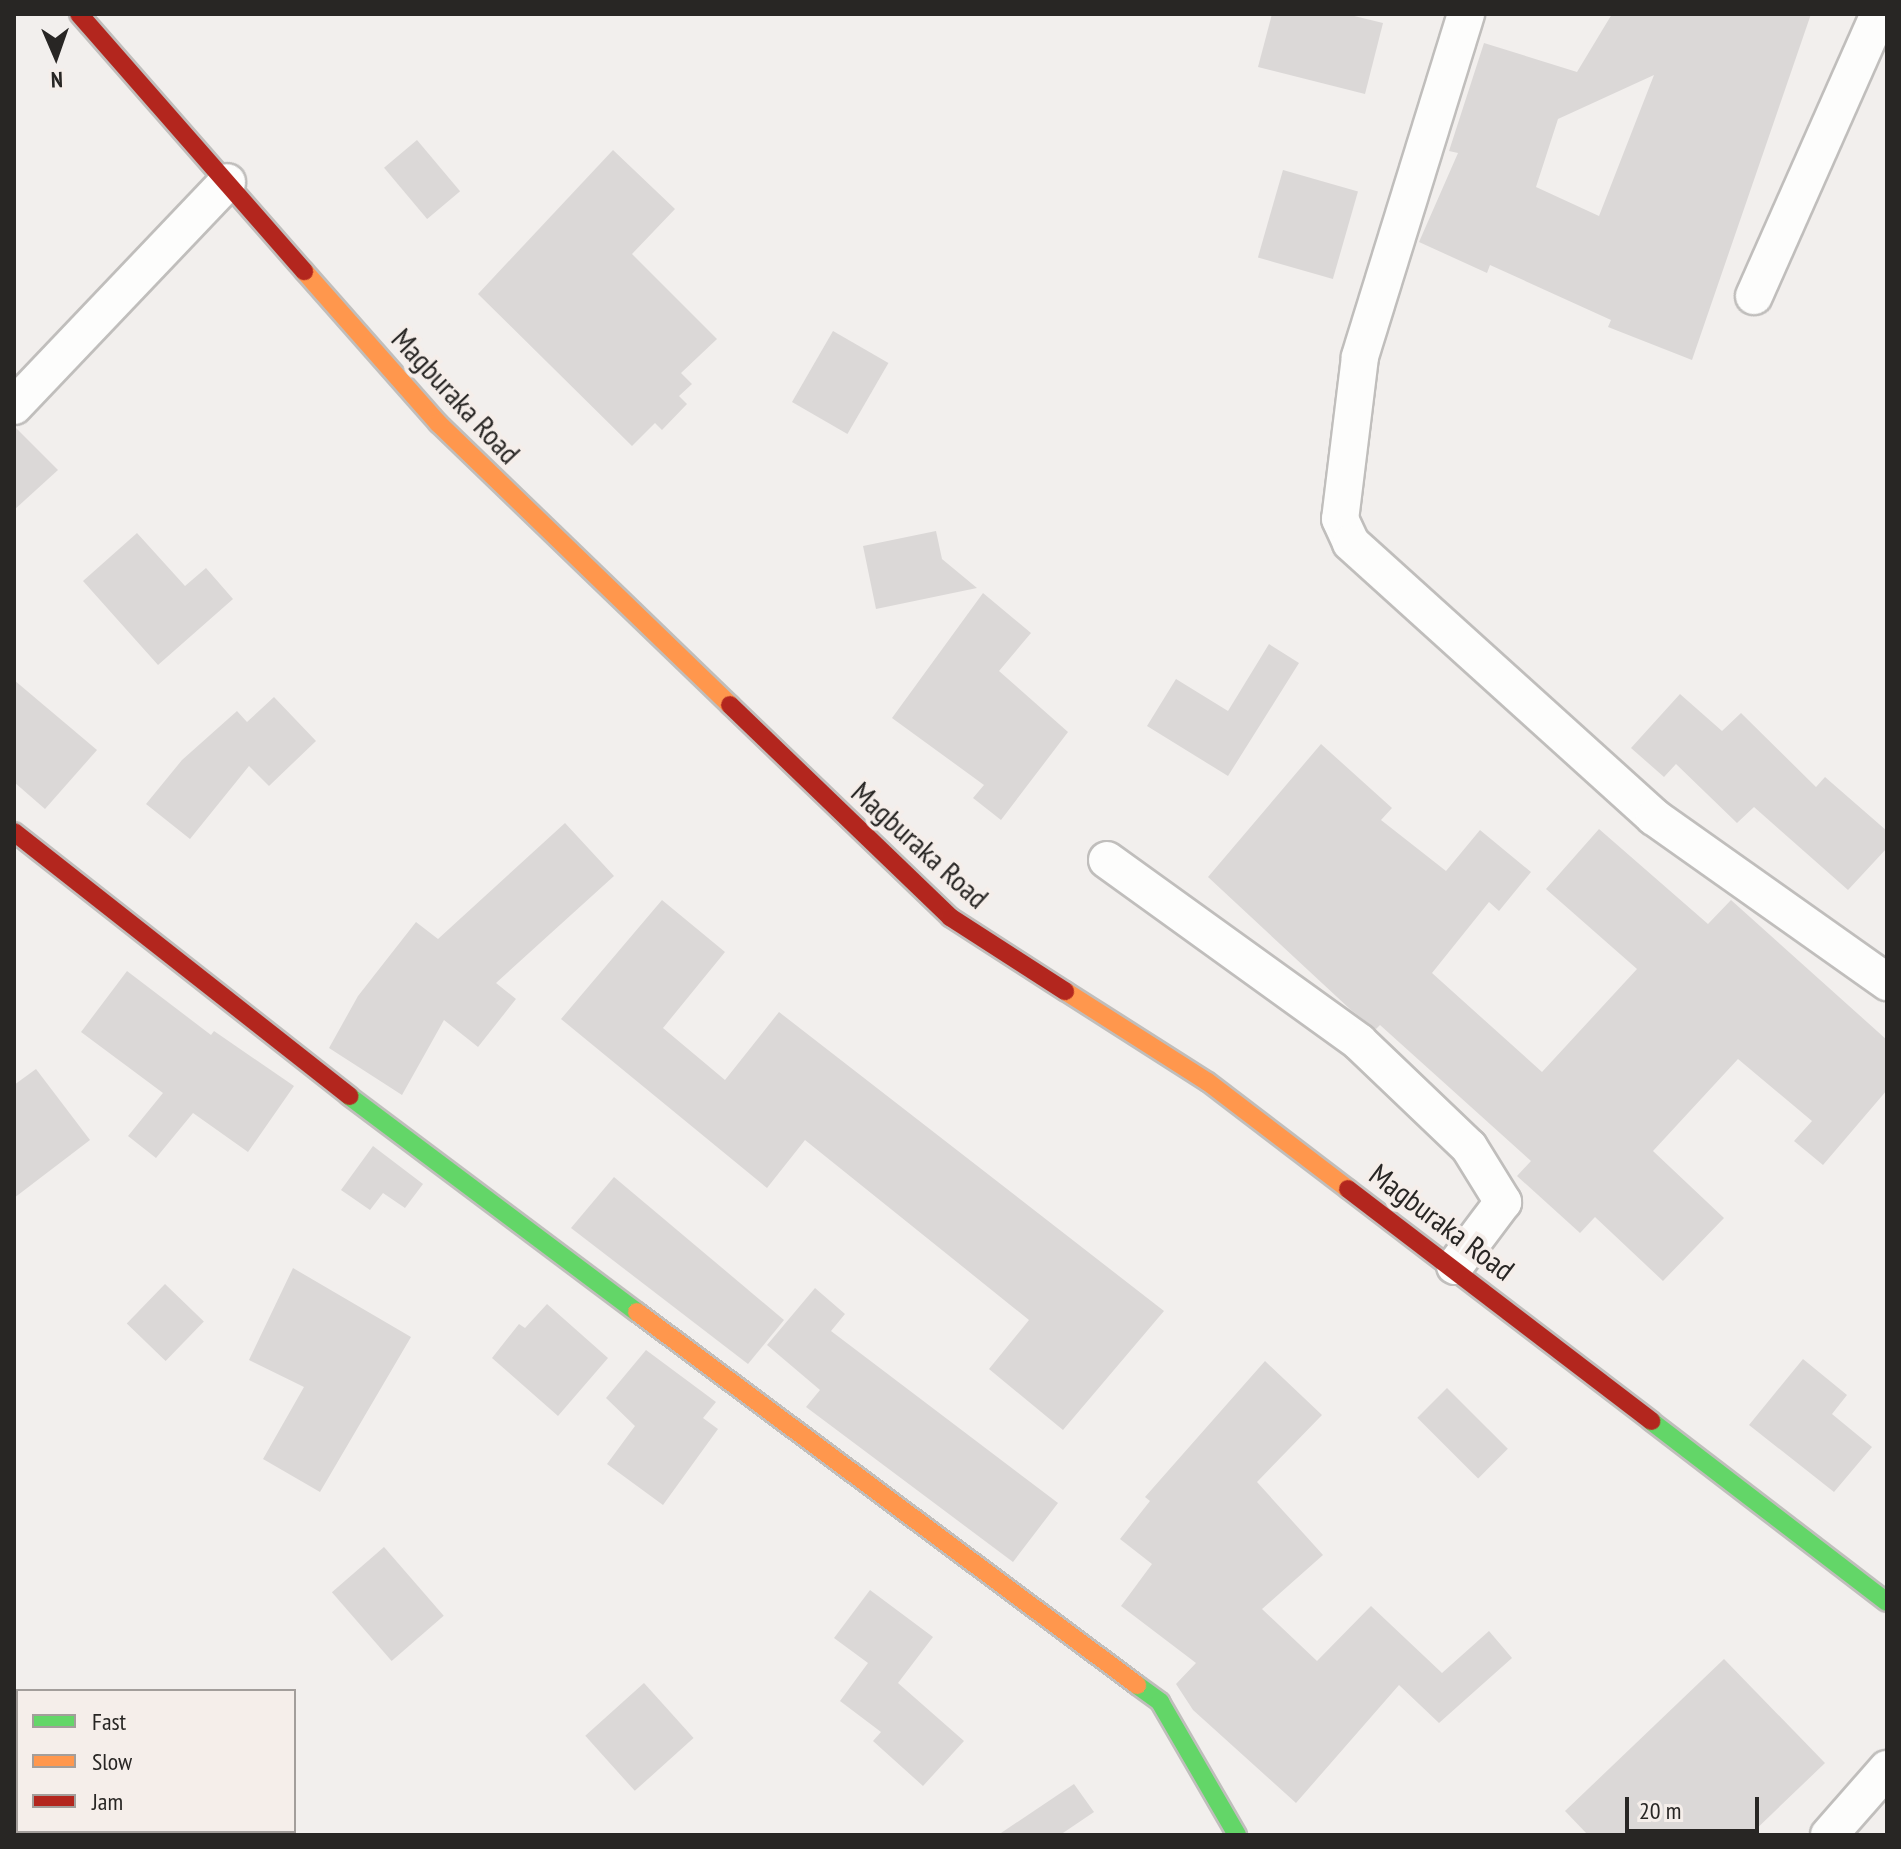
<!DOCTYPE html>
<html>
<head>
<meta charset="utf-8">
<style>
  body { margin:0 }
  #map { position:relative; width:1901px; height:1849px; overflow:hidden; background:#f2efed; font-family:"PT Sans Narrow",sans-serif }
  div>[style] { position:absolute }
  .building>* { inset:0; background:#dbd8d7; transform-origin:0 0 }
  .roads { filter:drop-shadow(2px 0 #c0bebc) drop-shadow(-2px 0 #c0bebc) drop-shadow(0 2px #c0bebc) drop-shadow(0 -2px #c0bebc) }
  .street>* { height:36px; margin:-18px; padding:0 18px; transform-origin:18px; border-radius:18px; background:#fdfdfc }
  .fast>* { height:18px; margin:-9px; padding:0 9px; transform-origin:9px; border-radius:9px; background:#63d668 }
  .slow>* { height:18px; margin:-9px; padding:0 9px; transform-origin:9px; border-radius:9px; background:#ff974d }
  .jam>* { height:18px; margin:-9px; padding:0 9px; transform-origin:9px; border-radius:9px; background:#b3261e }
  span { translate:-50% -50%; white-space:nowrap; text-align:center; line-height:1.15; -webkit-text-stroke:8px #f5eeea; paint-order:stroke }
  .street-label { font-size:30px; color:#282624 }
  .frame { position:absolute; inset:0; border:16px solid #282624; pointer-events:none }
  .legend { position:absolute; left:16px; top:1689px; width:280px; height:144px; box-sizing:border-box; background:#f5eeea; border:2px solid #a39e9b; margin:0; padding:10px 14px; list-style:none; font-size:24px; color:#282624 }
  .legend li { display:flex; align-items:center; gap:16px; height:40px }
  .legend b { width:40px; border:2px solid #a39e9b }
  .north { position:absolute; left:16px; top:16px; width:80px; height:80px; -webkit-text-stroke:6px #f5eeea; paint-order:stroke; rotate:178deg; font-size:22px; font-weight:700; line-height:32px; text-align:center; color:#282624 }
  .north::after { content:''; display:block; margin:auto; width:28px; height:36px; background:#282624; clip-path:polygon(50% 0,100% 100%,50% 72%,0 100%) }
  .scale { position:absolute; left:1625px; top:1797px; width:134px; height:36px; box-sizing:border-box; border:4px solid #282624; border-top:0; padding-left:10px; font-size:24px; line-height:28px; white-space:nowrap; color:#282624; -webkit-text-stroke:6px #f5eeea; paint-order:stroke }
</style>
</head>
<body>
<div id="map">
  <div class="building">
    <div style="clip-path:polygon(1272px 14px,1346px 14px,1383px 23px,1365px 94px,1258px 67px)"></div>
    <div style="clip-path:polygon(evenodd,1612px 14px,1811px 14px,1692px 360px,1608px 327px,1611px 320px,1490px 265px,1487px 273px,1419px 242px,1458px 153px,1449px 151px,1484px 43px,1577px 72px,1612px 14px,1654px 75px,1599px 216px,1536px 187px,1558px 119px,1654px 75px)"></div>
    <div style="left:417px;top:140px;width:67px;height:43px;rotate:50deg"></div>
    <div style="clip-path:polygon(613px 150px,675px 209px,632px 254px,717px 339px,681px 373px,692px 384px,679px 396px,687px 404px,662px 430px,655px 423px,632px 446px,478px 294px)"></div>
    <div style="left:1283px;top:170px;width:78px;height:91px;rotate:16deg"></div>
    <div style="left:833px;top:331px;width:64px;height:82px;rotate:30deg"></div>
    <div style="clip-path:polygon(14px 426px,58px 470px,14px 510px)"></div>
    <div style="clip-path:polygon(936px 531px,942px 559px,977px 588px,876px 609px,863px 546px)"></div>
    <div style="clip-path:polygon(137px 533px,185px 586px,206px 568px,233px 599px,158px 665px,83px 581px)"></div>
    <div style="clip-path:polygon(983px 593px,1031px 633px,999px 671px,1068px 732px,1001px 820px,973px 798px,984px 785px,892px 718px)"></div>
    <div style="clip-path:polygon(1269px 644px,1299px 663px,1228px 776px,1147px 726px,1176px 679px,1228px 711px)"></div>
    <div style="clip-path:polygon(14px 680px,97px 750px,45px 809px,14px 782px)"></div>
    <div style="clip-path:polygon(1680px 694px,1722px 731px,1741px 713px,1816px 787px,1825px 777px,1887px 831px,1887px 848px,1848px 890px,1754px 807px,1737px 823px,1676px 764px,1664px 777px,1631px 748px)"></div>
    <div style="clip-path:polygon(274px 697px,316px 741px,269px 786px,249px 766px,190px 839px,146px 804px,182px 760px,237px 711px,247px 722px)"></div>
    <div style="clip-path:polygon(1321px 744px,1392px 808px,1381px 820px,1446px 871px,1480px 830px,1531px 872px,1499px 911px,1489px 902px,1432px 973px,1542px 1072px,1637px 969px,1546px 889px,1599px 829px,1708px 924px,1731px 900px,1887px 1040px,1887px 1090px,1823px 1165px,1794px 1141px,1812px 1121px,1738px 1059px,1653px 1151px,1724px 1218px,1663px 1281px,1595px 1217px,1580px 1233px,1517px 1176px,1531px 1161px,1380px 1025px,1376px 1029px,1351px 1010px,1208px 877px)"></div>
    <div style="clip-path:polygon(565px 823px,614px 876px,496px 983px,516px 999px,478px 1047px,444px 1020px,402px 1095px,329px 1048px,358px 996px,416px 922px,438px 939px)"></div>
    <div style="clip-path:polygon(662px 900px,725px 952px,663px 1028px,725px 1080px,779px 1012px,1164px 1311px,1063px 1430px,989px 1369px,1029px 1320px,805px 1140px,767px 1188px,561px 1019px)"></div>
    <div style="clip-path:polygon(127px 971px,211px 1035px,214px 1031px,294px 1086px,248px 1152px,193px 1113px,156px 1158px,128px 1136px,163px 1093px,81px 1032px)"></div>
    <div style="clip-path:polygon(36px 1069px,90px 1140px,14px 1198px,14px 1085px)"></div>
    <div style="clip-path:polygon(373px 1146px,423px 1184px,405px 1208px,383px 1193px,370px 1210px,341px 1190px)"></div>
    <div style="clip-path:polygon(614px 1177px,784px 1320px,748px 1364px,571px 1228px)"></div>
    <div style="clip-path:polygon(293px 1268px,411px 1337px,320px 1492px,263px 1459px,304px 1387px,249px 1360px)"></div>
    <div style="left:165px;top:1284px;width:54px;height:55px;rotate:44deg"></div>
    <div style="clip-path:polygon(815px 1288px,845px 1314px,831px 1331px,1058px 1503px,1013px 1562px,806px 1407px,820px 1390px,767px 1345px)"></div>
    <div style="clip-path:polygon(547px 1304px,608px 1358px,558px 1416px,492px 1358px,519px 1324px,525px 1328px)"></div>
    <div style="clip-path:polygon(646px 1350px,716px 1402px,703px 1418px,718px 1429px,663px 1505px,607px 1464px,635px 1426px,606px 1398px)"></div>
    <div style="clip-path:polygon(1803px 1359px,1847px 1395px,1832px 1414px,1872px 1447px,1834px 1492px,1749px 1425px)"></div>
    <div style="clip-path:polygon(1265px 1361px,1322px 1415px,1257px 1482px,1323px 1555px,1262px 1609px,1317px 1661px,1371px 1606px,1442px 1673px,1489px 1631px,1512px 1658px,1439px 1723px,1399px 1685px,1296px 1803px,1193px 1710px,1176px 1684px,1196px 1663px,1121px 1606px,1152px 1564px,1120px 1539px,1150px 1501px,1145px 1497px)"></div>
    <div style="left:1447px;top:1388px;width:86px;height:42px;rotate:45deg"></div>
    <div style="left:384px;top:1547px;width:91px;height:69px;rotate:49deg"></div>
    <div style="clip-path:polygon(870px 1590px,933px 1637px,898px 1683px,964px 1741px,923px 1786px,873px 1741px,881px 1732px,840px 1701px,868px 1663px,834px 1638px)"></div>
    <div style="clip-path:polygon(1724px 1659px,1825px 1763px,1750px 1835px,1588px 1835px,1565px 1811px)"></div>
    <div style="left:644px;top:1683px;width:74px;height:79px;rotate:48deg"></div>
    <div style="clip-path:polygon(1074px 1784px,1094px 1812px,1060px 1835px,998px 1835px)"></div>
  </div>
  <div class="roads">
    <div class="street">
      <div style="left:1466px;top:14px;width:359px;rotate:107.2deg"></div>
      <div style="left:1360px;top:357px;width:163px;rotate:97deg"></div>
      <div style="left:1340px;top:519px;width:26px;rotate:65deg"></div>
      <div style="left:1351px;top:543px;width:409px;rotate:42.1deg"></div>
      <div style="left:1654px;top:817px;width:286px;rotate:35.3deg"></div>
      <div style="left:1754px;top:296px;width:308px;rotate:-66.1deg"></div>
      <div style="left:14px;top:406px;width:309px;rotate:-46.4deg"></div>
      <div style="left:1107px;top:860px;width:311px;rotate:35.8deg"></div>
      <div style="left:1359px;top:1042px;width:152px;rotate:43.7deg"></div>
      <div style="left:1469px;top:1147px;width:65px;rotate:58.3deg"></div>
      <div style="left:1503px;top:1202px;width:80px;rotate:126.9deg"></div>
      <div style="left:1829px;top:1835px;width:88px;rotate:-48.7deg"></div>
    </div>
    <div class="fast">
      <div style="left:349px;top:1096px;width:360px;rotate:36.9deg"></div>
      <div style="left:1651px;top:1421px;width:297px;rotate:37.5deg"></div>
      <div style="left:1137px;top:1685px;width:29px;rotate:36deg"></div>
      <div style="left:1160px;top:1702px;width:154px;rotate:59.9deg"></div>
    </div>
    <div class="slow">
      <div style="left:304px;top:271px;width:203px;rotate:48.6deg"></div>
      <div style="left:438px;top:423px;width:406px;rotate:44deg"></div>
      <div style="left:1065px;top:991px;width:169px;rotate:32.5deg"></div>
      <div style="left:1208px;top:1082px;width:176px;rotate:37.4deg"></div>
      <div style="left:637px;top:1312px;width:624px;rotate:36.72deg"></div>
    </div>
    <div class="jam">
      <div style="left:79px;top:14px;width:342px;rotate:48.8deg"></div>
      <div style="left:730px;top:705px;width:306px;rotate:43.9deg"></div>
      <div style="left:950px;top:917px;width:137px;rotate:32.8deg"></div>
      <div style="left:14px;top:832px;width:427px;rotate:38.2deg"></div>
      <div style="left:1348px;top:1189px;width:382px;rotate:37.4deg"></div>
    </div>
  </div>
  <div class="street-label">
    <span style="left:456px;top:396px;rotate:47deg">Magburaka Road</span>
    <span style="left:920px;top:845px;rotate:42deg">Magburaka Road</span>
    <span style="left:1442px;top:1222px;rotate:37deg">Magburaka Road</span>
  </div>
  <div class="frame"></div>
  <ul class="legend">
  <li><b style="height:10px;background:#63d668"></b>Fast</li>
  <li><b style="height:10px;background:#ff974d"></b>Slow</li>
  <li><b style="height:10px;background:#b3261e"></b>Jam</li>
  </ul>
  <div class="north">N</div>
  <div class="scale">20 m</div>
</div>
</body>
</html>
